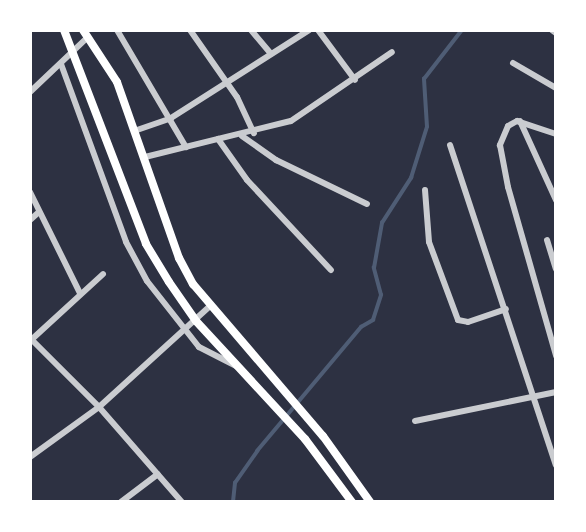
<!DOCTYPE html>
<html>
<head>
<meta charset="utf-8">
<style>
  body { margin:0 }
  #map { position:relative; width:586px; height:532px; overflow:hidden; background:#2d3142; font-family:Ubuntu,sans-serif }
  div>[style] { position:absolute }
  .stream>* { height:3.5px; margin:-1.75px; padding:0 1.75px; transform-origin:1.75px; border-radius:1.75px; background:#4f5d75 }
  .minor>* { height:6px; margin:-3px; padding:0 3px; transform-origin:3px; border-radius:3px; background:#caccd0 }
  .secondary>* { height:8px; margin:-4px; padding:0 4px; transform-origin:4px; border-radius:4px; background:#fff }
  span { translate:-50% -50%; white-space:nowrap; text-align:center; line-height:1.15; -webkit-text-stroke:6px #fff; paint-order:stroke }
  .frame { position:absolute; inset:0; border:32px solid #fff; pointer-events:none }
</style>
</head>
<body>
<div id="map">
  <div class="stream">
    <div style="left:233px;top:502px;width:19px;rotate:-84deg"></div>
    <div style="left:235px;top:483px;width:39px;rotate:-55deg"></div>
    <div style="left:257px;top:451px;width:162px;rotate:-50deg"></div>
    <div style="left:361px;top:327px;width:14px;rotate:-30deg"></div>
    <div style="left:373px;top:320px;width:26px;rotate:-72deg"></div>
    <div style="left:381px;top:295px;width:28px;rotate:-105deg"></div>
    <div style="left:374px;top:268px;width:46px;rotate:-79.9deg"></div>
    <div style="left:382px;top:223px;width:54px;rotate:-57.2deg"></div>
    <div style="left:411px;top:178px;width:53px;rotate:-72.6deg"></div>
    <div style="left:427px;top:127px;width:48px;rotate:-93.6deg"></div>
    <div style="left:424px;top:79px;width:62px;rotate:-52.2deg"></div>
  </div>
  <div class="minor">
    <div style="left:117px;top:30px;width:136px;rotate:59.5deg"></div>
    <div style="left:190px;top:30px;width:82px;rotate:55deg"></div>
    <div style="left:237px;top:97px;width:40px;rotate:65deg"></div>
    <div style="left:251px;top:30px;width:31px;rotate:50deg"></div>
    <div style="left:318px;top:30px;width:62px;rotate:53.5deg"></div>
    <div style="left:552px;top:30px;width:5px;rotate:37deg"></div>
    <div style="left:513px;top:63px;width:50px;rotate:30.2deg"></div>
    <div style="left:61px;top:64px;width:189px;rotate:69.9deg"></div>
    <div style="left:126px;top:242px;width:44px;rotate:61.7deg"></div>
    <div style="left:147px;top:281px;width:84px;rotate:51.8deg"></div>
    <div style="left:199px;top:347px;width:44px;rotate:27.1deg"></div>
    <div style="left:30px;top:92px;width:80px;rotate:-43.5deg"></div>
    <div style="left:520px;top:121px;width:87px;rotate:65.5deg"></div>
    <div style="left:137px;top:130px;width:36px;rotate:-19deg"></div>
    <div style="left:171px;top:118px;width:164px;rotate:-32.5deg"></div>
    <div style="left:556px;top:134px;width:41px;rotate:-161.6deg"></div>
    <div style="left:517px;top:121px;width:10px;rotate:151deg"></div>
    <div style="left:508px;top:126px;width:21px;rotate:113deg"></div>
    <div style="left:500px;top:145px;width:43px;rotate:79.2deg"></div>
    <div style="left:508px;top:187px;width:176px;rotate:74.1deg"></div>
    <div style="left:242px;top:136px;width:42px;rotate:35.2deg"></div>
    <div style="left:276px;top:160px;width:101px;rotate:25.8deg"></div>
    <div style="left:218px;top:139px;width:50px;rotate:54.7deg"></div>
    <div style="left:247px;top:180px;width:123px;rotate:47deg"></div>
    <div style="left:450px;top:145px;width:337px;rotate:71.7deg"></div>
    <div style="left:145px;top:157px;width:150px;rotate:-13.9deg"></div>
    <div style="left:291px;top:121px;width:122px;rotate:-34.3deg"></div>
    <div style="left:425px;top:190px;width:52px;rotate:85.6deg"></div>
    <div style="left:429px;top:242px;width:83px;rotate:69.6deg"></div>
    <div style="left:458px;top:320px;width:10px;rotate:11deg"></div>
    <div style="left:468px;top:322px;width:40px;rotate:-18.9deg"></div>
    <div style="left:30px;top:192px;width:113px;rotate:63.7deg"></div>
    <div style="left:30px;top:220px;width:12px;rotate:-42deg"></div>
    <div style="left:547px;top:240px;width:30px;rotate:73deg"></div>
    <div style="left:32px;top:340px;width:95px;rotate:45deg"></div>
    <div style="left:99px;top:407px;width:126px;rotate:48.9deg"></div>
    <div style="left:30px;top:341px;width:99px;rotate:-42.5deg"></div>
    <div style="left:415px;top:421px;width:144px;rotate:-11.6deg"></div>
    <div style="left:30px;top:457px;width:85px;rotate:-35.9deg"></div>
    <div style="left:99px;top:407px;width:149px;rotate:-42.3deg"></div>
    <div style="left:121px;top:502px;width:46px;rotate:-37.1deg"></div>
  </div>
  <div class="secondary">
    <div style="left:64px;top:30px;width:229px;rotate:69deg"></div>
    <div style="left:146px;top:244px;width:44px;rotate:58.8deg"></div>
    <div style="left:169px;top:282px;width:47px;rotate:55.3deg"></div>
    <div style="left:196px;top:321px;width:161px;rotate:47.3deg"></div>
    <div style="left:305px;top:439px;width:79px;rotate:53.3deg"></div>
    <div style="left:83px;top:30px;width:62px;rotate:56.8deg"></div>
    <div style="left:117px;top:82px;width:187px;rotate:70.6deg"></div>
    <div style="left:179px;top:258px;width:30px;rotate:62deg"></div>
    <div style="left:193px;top:284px;width:200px;rotate:49.5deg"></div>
    <div style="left:323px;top:436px;width:81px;rotate:54.5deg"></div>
  </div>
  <div class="frame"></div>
</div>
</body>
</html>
